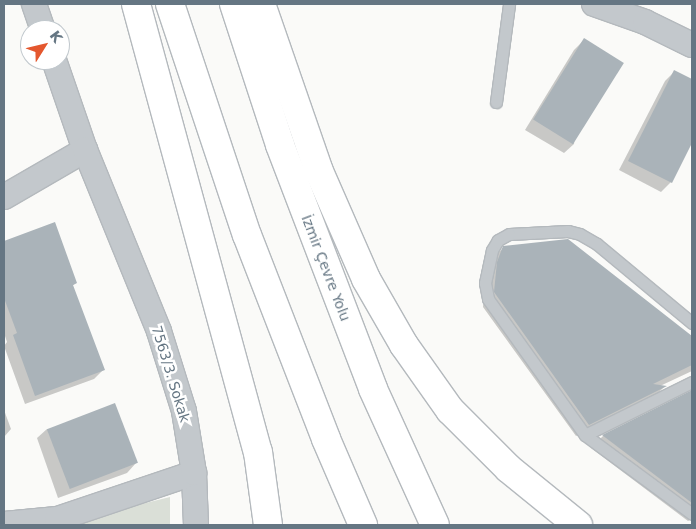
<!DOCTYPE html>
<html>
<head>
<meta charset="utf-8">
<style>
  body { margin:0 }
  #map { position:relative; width:696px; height:529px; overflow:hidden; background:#fafaf8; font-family:"DejaVu Sans",sans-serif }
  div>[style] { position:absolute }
  .green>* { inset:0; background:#dadfd7 }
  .shadow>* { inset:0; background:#0003 }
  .building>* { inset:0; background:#aab3b9; transform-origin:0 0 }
  .roads { filter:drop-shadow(1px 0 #b4b9bd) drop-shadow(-1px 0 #b4b9bd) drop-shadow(0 1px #b4b9bd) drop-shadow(0 -1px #b4b9bd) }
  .service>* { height:11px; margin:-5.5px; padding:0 5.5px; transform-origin:5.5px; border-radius:5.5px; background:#c3c8cc }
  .minor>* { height:24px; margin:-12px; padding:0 12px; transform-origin:12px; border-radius:12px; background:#c3c8cc }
  .motorway>* { height:28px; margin:-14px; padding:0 14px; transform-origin:14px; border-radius:14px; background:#fff }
  span { translate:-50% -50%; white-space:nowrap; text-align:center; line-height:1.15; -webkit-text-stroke:5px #fff; paint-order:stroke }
  .street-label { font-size:14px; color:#657683 }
  .frame { position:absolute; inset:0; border:5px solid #657683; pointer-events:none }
  .north { position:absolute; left:20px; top:20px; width:50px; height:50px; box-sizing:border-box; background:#fff; border:1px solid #c1c8cd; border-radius:50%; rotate:54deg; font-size:14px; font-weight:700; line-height:20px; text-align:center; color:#657683 }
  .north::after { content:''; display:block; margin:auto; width:18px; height:22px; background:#e4572e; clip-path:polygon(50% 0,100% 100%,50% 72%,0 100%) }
</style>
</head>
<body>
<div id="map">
  <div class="green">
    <div style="clip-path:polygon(170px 497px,170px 525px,56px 525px)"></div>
  </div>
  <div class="shadow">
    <div style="clip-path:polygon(584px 40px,574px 144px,564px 153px,525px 130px,574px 50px)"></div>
    <div style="clip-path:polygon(674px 72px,692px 81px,692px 141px,671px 182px,661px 192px,619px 170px,665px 81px)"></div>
    <div style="clip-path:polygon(54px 224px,76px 283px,72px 286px,103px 370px,94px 379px,25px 404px,4px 346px,7px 342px,4px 333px,4px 242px)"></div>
    <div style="clip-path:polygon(568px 240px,692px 338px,692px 371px,660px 386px,664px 387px,653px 398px,576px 436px,483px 307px,485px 276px,492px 259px,504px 247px)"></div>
    <div style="clip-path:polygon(692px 392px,692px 519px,688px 521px,591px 448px,603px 436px)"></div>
    <div style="clip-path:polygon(4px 410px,11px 429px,4px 437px)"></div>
    <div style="clip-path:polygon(47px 429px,136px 463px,127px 473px,58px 498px,37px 438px)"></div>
  </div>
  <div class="building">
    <div style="left:584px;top:38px;width:47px;height:96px;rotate:32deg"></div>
    <div style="clip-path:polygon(674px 70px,692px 79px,692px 143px,672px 183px,628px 161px)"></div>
    <div style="clip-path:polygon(55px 222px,77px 283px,73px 285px,105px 370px,35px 396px,13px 335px,17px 333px,4px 298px,4px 241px)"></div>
    <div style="clip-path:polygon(568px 239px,692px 336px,692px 365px,653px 384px,667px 386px,589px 425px,494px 292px,497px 262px,503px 246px)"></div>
    <div style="clip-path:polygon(692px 390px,692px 503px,602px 435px)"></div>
    <div style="left:115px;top:403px;width:64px;height:73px;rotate:69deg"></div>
  </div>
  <div class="roads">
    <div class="service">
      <div style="left:496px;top:102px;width:99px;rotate:-82.4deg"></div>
      <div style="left:692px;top:323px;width:124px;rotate:-140.3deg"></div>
      <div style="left:597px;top:244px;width:20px;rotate:-150deg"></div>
      <div style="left:580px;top:234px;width:12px;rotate:-166deg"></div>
      <div style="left:568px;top:231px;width:59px;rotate:177.1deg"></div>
      <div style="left:509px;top:234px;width:13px;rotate:151deg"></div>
      <div style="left:498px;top:240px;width:12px;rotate:121deg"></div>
      <div style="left:492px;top:250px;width:34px;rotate:102deg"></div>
      <div style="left:485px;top:283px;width:16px;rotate:79deg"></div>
      <div style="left:488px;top:299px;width:167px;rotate:54.5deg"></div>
      <div style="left:585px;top:435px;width:133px;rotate:36.4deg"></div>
      <div style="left:585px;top:435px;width:119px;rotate:-26.4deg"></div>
    </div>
    <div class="minor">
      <div style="left:34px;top:4px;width:28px;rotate:71deg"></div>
      <div style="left:594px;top:4px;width:54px;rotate:19.4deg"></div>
      <div style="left:645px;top:22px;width:52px;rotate:26.1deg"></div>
      <div style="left:4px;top:197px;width:94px;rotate:-30.1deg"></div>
      <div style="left:85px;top:150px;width:95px;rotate:-109deg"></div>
      <div style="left:194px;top:473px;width:52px;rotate:87.8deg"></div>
      <div style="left:4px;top:524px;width:53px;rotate:-5.4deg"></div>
      <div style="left:57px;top:519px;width:145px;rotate:-18.6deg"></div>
      <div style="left:194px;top:473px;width:63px;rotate:-99.2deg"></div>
      <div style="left:184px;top:411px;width:84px;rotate:-107.4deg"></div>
      <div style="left:159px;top:331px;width:196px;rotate:-112.2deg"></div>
    </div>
    <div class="motorway">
      <div style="left:136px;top:4px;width:464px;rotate:74.8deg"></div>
      <div style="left:258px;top:452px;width:74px;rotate:82.2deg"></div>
      <div style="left:170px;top:4px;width:243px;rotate:71.6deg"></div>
      <div style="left:247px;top:235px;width:219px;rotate:68.8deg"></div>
      <div style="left:326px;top:439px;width:94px;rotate:66.7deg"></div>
      <div style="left:234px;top:4px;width:148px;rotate:71.9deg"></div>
      <div style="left:280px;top:145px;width:261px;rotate:69.1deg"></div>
      <div style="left:373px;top:389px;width:149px;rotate:65.5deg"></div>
      <div style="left:261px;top:4px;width:175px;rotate:70.9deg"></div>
      <div style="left:318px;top:169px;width:120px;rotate:66.4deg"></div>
      <div style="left:366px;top:279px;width:76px;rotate:60.1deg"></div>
      <div style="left:404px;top:345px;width:80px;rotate:54.7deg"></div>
      <div style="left:450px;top:410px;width:83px;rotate:45deg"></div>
      <div style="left:509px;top:469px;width:89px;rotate:39.1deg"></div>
    </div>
  </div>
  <div class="street-label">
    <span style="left:326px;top:268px;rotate:69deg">İzmir Çevre Yolu</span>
    <span style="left:171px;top:374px;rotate:73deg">7563/3. Sokak</span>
  </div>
  <div class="frame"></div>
  <div class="north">K</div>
</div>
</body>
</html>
